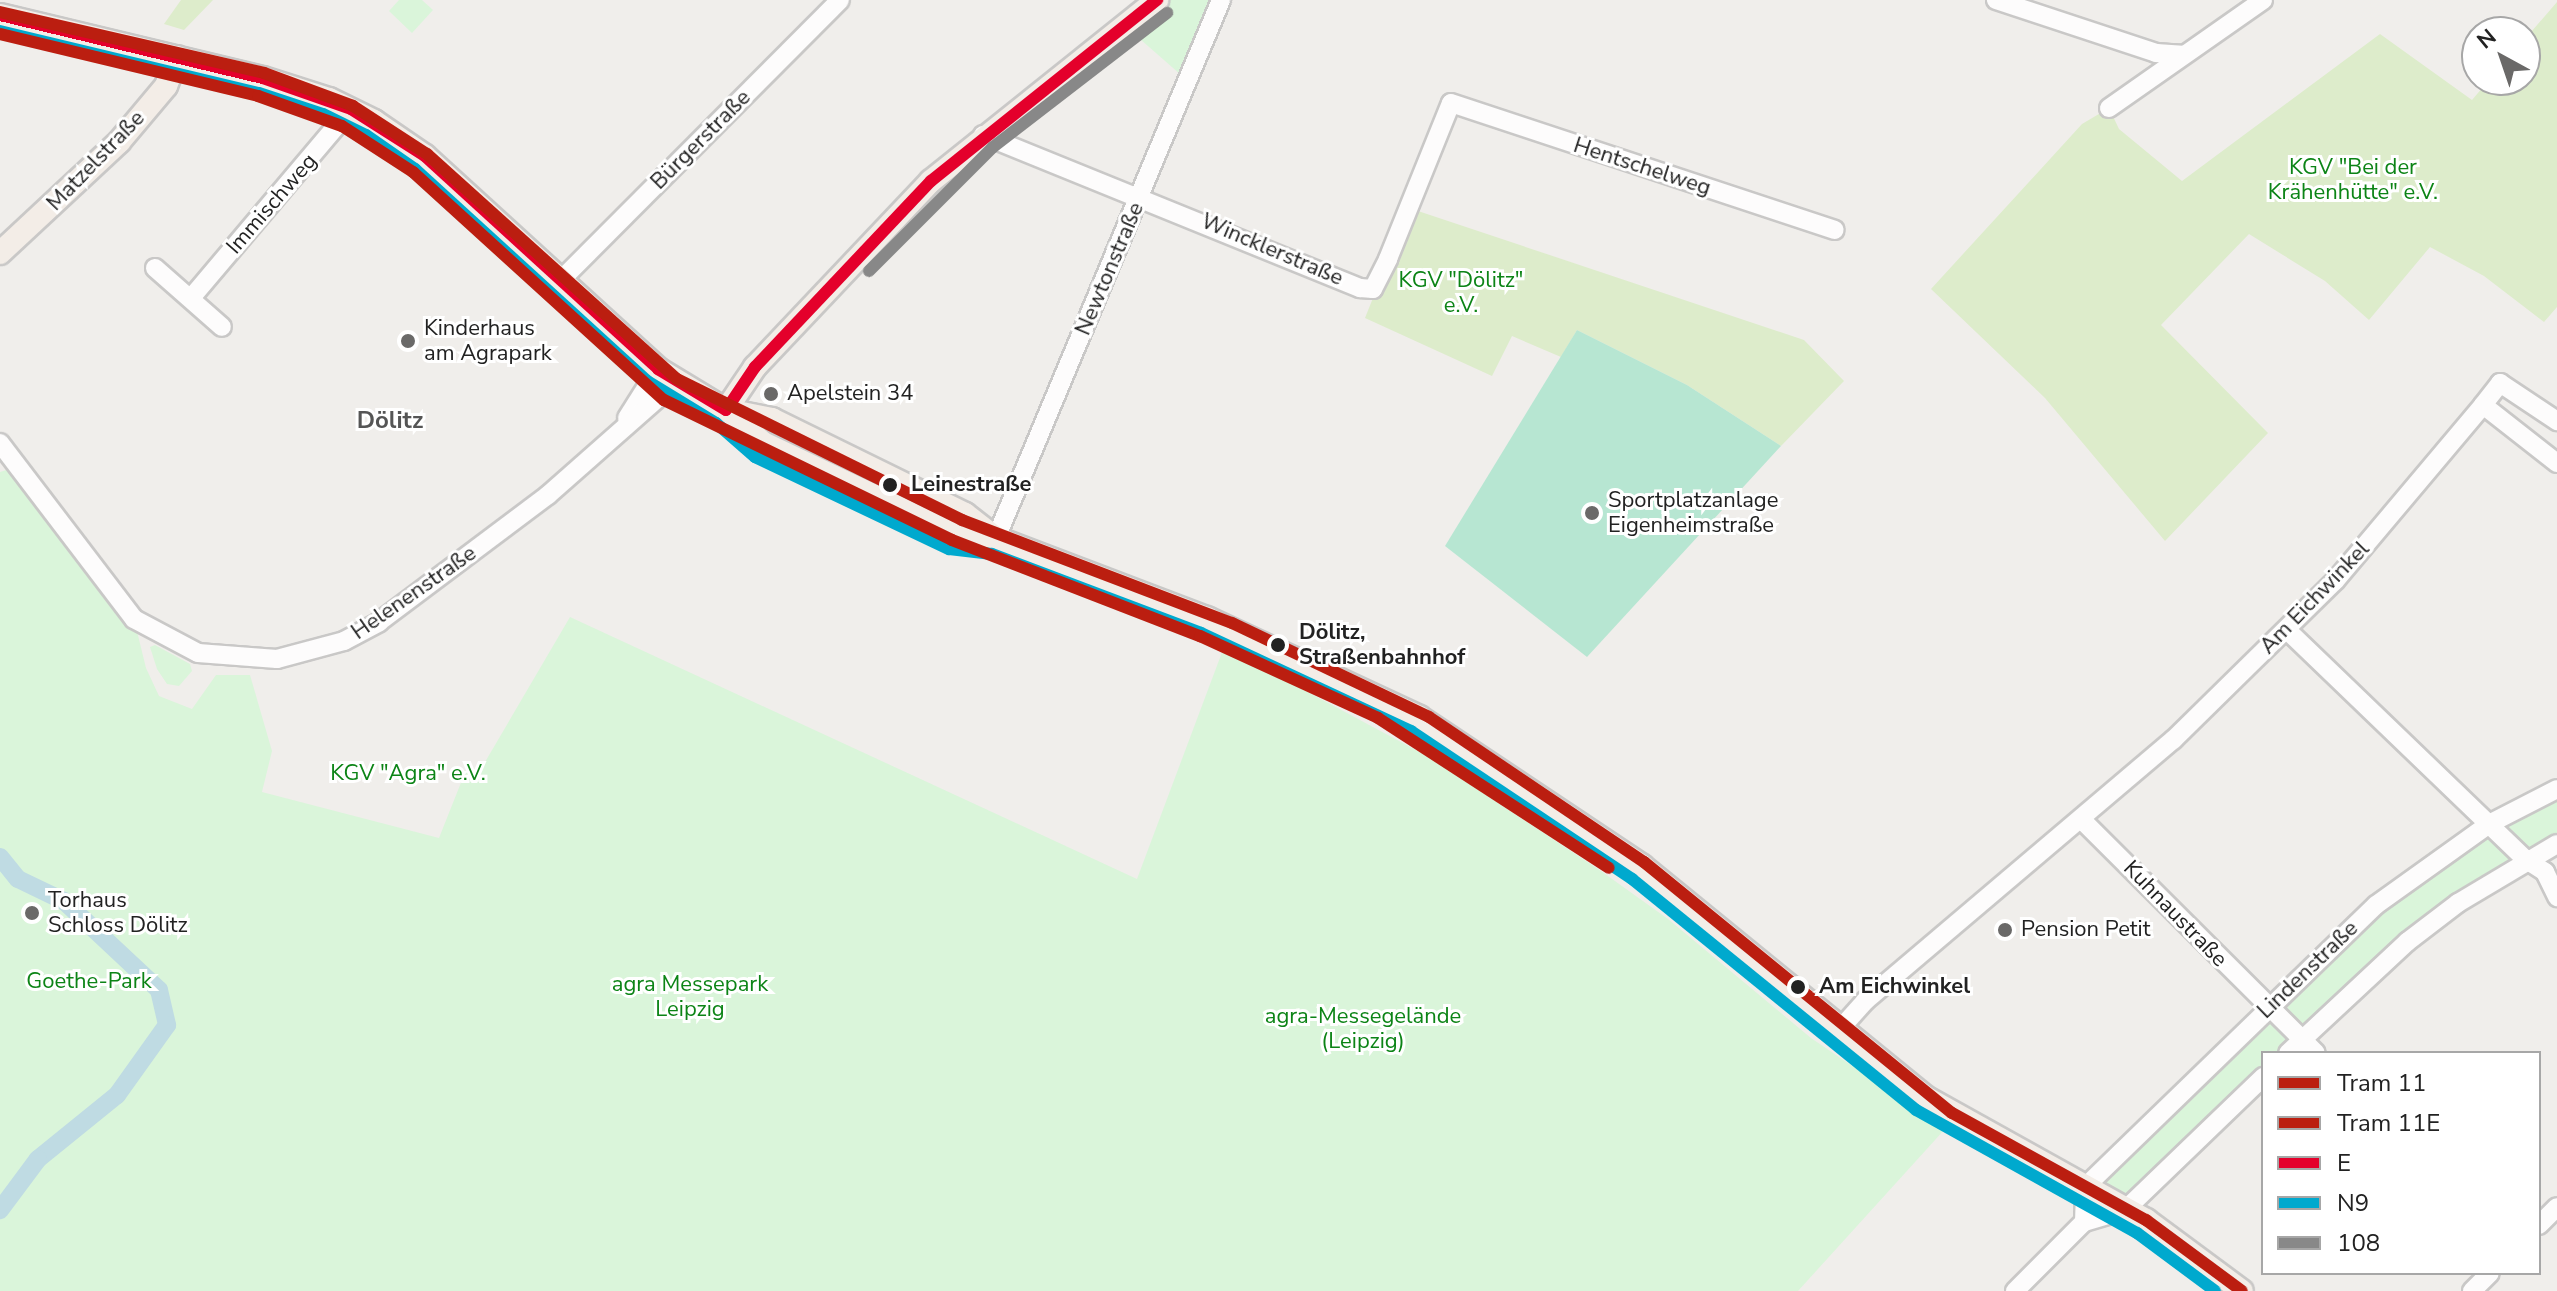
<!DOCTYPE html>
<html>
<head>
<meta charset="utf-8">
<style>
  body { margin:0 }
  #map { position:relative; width:2557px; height:1291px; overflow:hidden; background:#f0eeeb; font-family:"Nunito Sans",sans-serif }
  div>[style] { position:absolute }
  .grass>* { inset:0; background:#ddeccb }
  .park>* { inset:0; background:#daf5da }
  .pitch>* { inset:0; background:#b7e6d2 }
  .canal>* { height:18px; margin:-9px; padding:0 9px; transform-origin:9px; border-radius:9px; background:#bfdbe3 }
  .roads { filter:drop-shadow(2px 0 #c9c8c7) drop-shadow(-2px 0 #c9c8c7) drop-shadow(0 2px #c9c8c7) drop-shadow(0 -2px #c9c8c7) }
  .minor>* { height:18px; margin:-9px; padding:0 9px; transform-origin:9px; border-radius:9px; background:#fdfcfc }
  .major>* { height:22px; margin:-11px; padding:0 11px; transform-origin:11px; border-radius:11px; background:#f3ede7 }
  .bus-1>* { height:12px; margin:-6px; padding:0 6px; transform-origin:6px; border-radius:6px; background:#e4002b }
  .bus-2>* { height:12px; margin:-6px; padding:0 6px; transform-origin:6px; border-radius:6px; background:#00a9ce }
  .bus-3>* { height:12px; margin:-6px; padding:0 6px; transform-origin:6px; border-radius:6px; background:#888 }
  .tram-1>* { height:12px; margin:-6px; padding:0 6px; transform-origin:6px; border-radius:6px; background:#bb1e10 }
  .tram-2>* { height:12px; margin:-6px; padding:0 6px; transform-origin:6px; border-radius:6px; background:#bb1e10 }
  .dots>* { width:22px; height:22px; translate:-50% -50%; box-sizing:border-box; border:4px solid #fff; border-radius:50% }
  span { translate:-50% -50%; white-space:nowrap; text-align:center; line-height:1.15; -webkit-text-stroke:6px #fff; paint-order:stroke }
  .street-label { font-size:22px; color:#222 }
  .park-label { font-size:22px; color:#0c8416 }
  .poi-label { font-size:22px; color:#222 }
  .left { translate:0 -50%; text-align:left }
  .stop-label { font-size:22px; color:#222; font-weight:700 }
  .neighbourhood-label { font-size:24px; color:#555; font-weight:700 }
  .legend { position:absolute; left:2261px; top:1051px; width:280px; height:224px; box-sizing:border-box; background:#fff; border:2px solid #a7a7a7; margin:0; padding:10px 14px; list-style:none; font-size:24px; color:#222 }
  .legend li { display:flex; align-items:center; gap:16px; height:40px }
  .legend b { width:40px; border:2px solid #a7a7a7 }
  .north { position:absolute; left:2461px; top:16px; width:80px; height:80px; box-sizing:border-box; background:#fff; border:2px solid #a7a7a7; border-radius:50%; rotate:320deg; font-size:22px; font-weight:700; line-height:32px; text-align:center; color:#222 }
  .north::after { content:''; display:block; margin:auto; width:28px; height:36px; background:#6a6968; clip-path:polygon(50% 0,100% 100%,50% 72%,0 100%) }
</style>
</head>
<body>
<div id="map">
  <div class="grass">
    <div style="clip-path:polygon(181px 0,213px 0,184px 30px,164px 24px)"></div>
    <div style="clip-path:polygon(2557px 2px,2557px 307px,2544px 322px,2484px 276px,2430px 247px,2369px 320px,2325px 281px,2249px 234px,2161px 325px,2268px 433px,2165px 541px,2045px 398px,1931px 289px,2082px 124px,2109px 108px,2119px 129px,2182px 181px,2380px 34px,2472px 100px,2489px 80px,2525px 80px,2525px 39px)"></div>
    <div style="clip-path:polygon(1409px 208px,1804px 340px,1844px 381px,1781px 446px,1687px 385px,1577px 330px,1561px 357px,1512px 336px,1492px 376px,1365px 318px)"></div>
  </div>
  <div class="park">
    <div style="clip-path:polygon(399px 0,422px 0,433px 10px,412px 33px,389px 11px)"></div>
    <div style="clip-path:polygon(1157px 0,1221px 0,1189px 82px,1124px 25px)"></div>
    <div style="clip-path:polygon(16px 467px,134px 619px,146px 668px,159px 696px,192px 709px,216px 675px,250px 675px,272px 751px,262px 792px,439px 838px,466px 770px,478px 774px,570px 617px,1137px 879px,1224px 647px,1427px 756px,1601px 871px,1668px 919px,1811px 1038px,1945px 1129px,1798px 1291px,0 1291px,0 472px)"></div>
    <div style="clip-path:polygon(155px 645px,190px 664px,192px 671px,179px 686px,167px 684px,157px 669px,150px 647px)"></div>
    <div style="clip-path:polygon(2557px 789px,2557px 844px,2458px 903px,2288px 1053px,2263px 1053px,2263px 1077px,2125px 1210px,2085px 1187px,2376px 905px)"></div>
  </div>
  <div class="pitch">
    <div style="clip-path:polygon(1577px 330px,1687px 385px,1781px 446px,1587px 657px,1445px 546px)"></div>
  </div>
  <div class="canal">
    <div style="left:0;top:857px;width:28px;rotate:51deg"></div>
    <div style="left:18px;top:879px;width:51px;rotate:25.6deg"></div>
    <div style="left:64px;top:901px;width:130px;rotate:43.1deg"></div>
    <div style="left:159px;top:990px;width:36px;rotate:77deg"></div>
    <div style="left:167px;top:1025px;width:86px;rotate:125.5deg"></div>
    <div style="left:117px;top:1095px;width:102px;rotate:141deg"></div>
    <div style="left:38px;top:1159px;width:64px;rotate:126.7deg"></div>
  </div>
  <div class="roads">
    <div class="minor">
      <div style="left:1996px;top:0;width:169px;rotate:18.3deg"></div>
      <div style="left:2156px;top:53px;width:26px;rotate:4deg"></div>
      <div style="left:2109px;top:108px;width:188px;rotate:-35deg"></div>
      <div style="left:983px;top:135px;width:407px;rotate:22.1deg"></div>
      <div style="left:1360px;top:288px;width:13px;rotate:4deg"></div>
      <div style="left:1373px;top:289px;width:34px;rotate:-63deg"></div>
      <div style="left:1388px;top:259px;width:168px;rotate:-68deg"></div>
      <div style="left:1451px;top:103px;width:404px;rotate:18.3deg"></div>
      <div style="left:155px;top:268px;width:89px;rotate:41.4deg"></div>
      <div style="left:561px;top:280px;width:395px;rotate:-45.1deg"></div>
      <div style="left:191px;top:298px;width:248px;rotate:-49.8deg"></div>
      <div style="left:2483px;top:405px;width:28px;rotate:-52deg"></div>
      <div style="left:2500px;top:383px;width:69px;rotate:33.7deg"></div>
      <div style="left:627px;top:418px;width:58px;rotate:-57.7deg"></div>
      <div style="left:0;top:443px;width:221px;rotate:52.7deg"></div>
      <div style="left:134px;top:619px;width:72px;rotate:28deg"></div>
      <div style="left:198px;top:653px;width:79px;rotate:4.3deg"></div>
      <div style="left:277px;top:659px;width:69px;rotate:-15deg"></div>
      <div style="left:344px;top:641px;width:40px;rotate:-28deg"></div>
      <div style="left:379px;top:622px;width:211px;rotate:-36.9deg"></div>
      <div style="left:548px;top:495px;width:171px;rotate:-41.4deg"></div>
      <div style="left:996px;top:538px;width:583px;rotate:-67.3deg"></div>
      <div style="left:2287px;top:630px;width:330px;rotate:43.9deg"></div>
      <div style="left:2525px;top:859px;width:24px;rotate:33deg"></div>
      <div style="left:2545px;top:872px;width:28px;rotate:64deg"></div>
      <div style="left:2082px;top:820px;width:330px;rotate:44.9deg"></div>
      <div style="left:1840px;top:1029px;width:38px;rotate:-48deg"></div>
      <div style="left:1865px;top:1001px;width:404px;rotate:-40.3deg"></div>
      <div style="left:2173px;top:740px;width:227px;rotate:-44.5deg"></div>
      <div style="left:2335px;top:581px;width:230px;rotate:-49.9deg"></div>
      <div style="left:2483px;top:405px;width:94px;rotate:38.1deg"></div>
      <div style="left:2288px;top:1053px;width:163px;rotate:-43deg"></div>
      <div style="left:2407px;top:942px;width:64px;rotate:-37.4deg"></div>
      <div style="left:2458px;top:903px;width:115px;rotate:-30.8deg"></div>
      <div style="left:2084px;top:1222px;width:43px;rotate:-16.3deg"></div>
      <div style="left:2125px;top:1210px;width:192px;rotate:-43.9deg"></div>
      <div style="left:2539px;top:1225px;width:25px;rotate:-45deg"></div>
      <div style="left:2015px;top:1291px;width:98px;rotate:-45deg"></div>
      <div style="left:2084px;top:1222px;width:35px;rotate:-88deg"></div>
      <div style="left:2085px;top:1187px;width:405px;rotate:-44.1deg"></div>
      <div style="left:2376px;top:905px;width:139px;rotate:-35.6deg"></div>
      <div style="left:2489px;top:824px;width:76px;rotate:-27.2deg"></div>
      <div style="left:2472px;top:1291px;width:25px;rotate:-45deg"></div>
    </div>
    <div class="major">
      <div style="left:0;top:15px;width:270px;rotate:13.5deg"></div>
      <div style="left:263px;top:78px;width:69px;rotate:17.7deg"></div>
      <div style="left:329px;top:99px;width:50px;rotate:26.1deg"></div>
      <div style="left:374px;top:121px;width:62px;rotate:34.5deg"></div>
      <div style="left:425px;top:156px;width:316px;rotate:42.4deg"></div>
      <div style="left:658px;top:369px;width:79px;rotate:31.1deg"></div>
      <div style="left:726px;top:410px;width:50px;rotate:41.7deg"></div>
      <div style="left:763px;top:443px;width:212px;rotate:25.4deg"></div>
      <div style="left:955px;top:534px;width:41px;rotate:5.6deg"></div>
      <div style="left:996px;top:538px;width:226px;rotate:20.8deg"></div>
      <div style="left:1207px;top:618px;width:234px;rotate:25deg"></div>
      <div style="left:1419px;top:717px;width:268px;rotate:33.7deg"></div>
      <div style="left:1642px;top:866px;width:365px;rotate:39.2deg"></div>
      <div style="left:1925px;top:1097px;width:253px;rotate:29.1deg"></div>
      <div style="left:2146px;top:1220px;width:119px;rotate:36.5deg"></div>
      <div style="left:0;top:253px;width:163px;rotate:-43deg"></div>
      <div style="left:119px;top:142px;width:73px;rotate:-50deg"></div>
      <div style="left:166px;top:86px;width:31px;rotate:-69deg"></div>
      <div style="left:726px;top:410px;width:52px;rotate:-56deg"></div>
      <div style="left:755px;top:367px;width:256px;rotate:-46.6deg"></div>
      <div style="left:931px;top:181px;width:290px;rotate:-38.7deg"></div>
      <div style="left:727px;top:410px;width:46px;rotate:11.3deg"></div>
      <div style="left:772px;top:419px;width:215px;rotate:26.2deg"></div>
      <div style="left:965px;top:514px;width:39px;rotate:38deg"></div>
    </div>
  </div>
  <div class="bus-1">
    <div style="left:0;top:15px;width:270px;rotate:13.5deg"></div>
    <div style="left:263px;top:78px;width:93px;rotate:19.4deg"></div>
    <div style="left:351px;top:109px;width:88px;rotate:32.4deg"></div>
    <div style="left:425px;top:156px;width:316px;rotate:42.4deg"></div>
    <div style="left:658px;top:369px;width:79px;rotate:31.1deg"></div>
    <div style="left:726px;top:410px;width:52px;rotate:-56deg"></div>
    <div style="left:755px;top:367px;width:256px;rotate:-46.6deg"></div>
    <div style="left:931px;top:181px;width:290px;rotate:-38.7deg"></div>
  </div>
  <div class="bus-2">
    <div style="left:0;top:31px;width:266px;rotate:13.5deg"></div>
    <div style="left:259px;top:93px;width:67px;rotate:18.2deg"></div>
    <div style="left:323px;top:114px;width:48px;rotate:26deg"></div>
    <div style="left:366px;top:135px;width:60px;rotate:34.8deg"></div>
    <div style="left:415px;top:169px;width:314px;rotate:42.4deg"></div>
    <div style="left:647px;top:381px;width:81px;rotate:31.3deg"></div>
    <div style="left:716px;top:423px;width:52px;rotate:41.1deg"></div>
    <div style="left:755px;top:457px;width:215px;rotate:25.4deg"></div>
    <div style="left:949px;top:549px;width:43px;rotate:6.6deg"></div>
    <div style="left:992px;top:554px;width:223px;rotate:20.7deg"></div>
    <div style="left:1201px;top:633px;width:232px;rotate:25deg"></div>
    <div style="left:1411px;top:731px;width:266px;rotate:33.8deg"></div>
    <div style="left:1632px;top:879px;width:366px;rotate:39.1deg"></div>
    <div style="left:1916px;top:1110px;width:253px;rotate:29.1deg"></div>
    <div style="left:2137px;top:1233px;width:97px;rotate:36.6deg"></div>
  </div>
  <div class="bus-3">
    <div style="left:869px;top:271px;width:175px;rotate:-45deg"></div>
    <div style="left:993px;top:147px;width:220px;rotate:-37.6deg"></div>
  </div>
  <div class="tram-1">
    <div style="left:0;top:12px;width:271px;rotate:13deg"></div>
    <div style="left:264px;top:73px;width:95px;rotate:20.3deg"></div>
    <div style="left:353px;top:106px;width:88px;rotate:33deg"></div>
    <div style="left:427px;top:154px;width:336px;rotate:42deg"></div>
    <div style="left:677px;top:379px;width:318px;rotate:26.3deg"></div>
    <div style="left:962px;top:520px;width:289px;rotate:20.9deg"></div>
    <div style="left:1232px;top:623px;width:218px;rotate:25.5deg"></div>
    <div style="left:1429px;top:717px;width:259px;rotate:34deg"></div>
    <div style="left:1644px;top:862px;width:397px;rotate:39.2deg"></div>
    <div style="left:1952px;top:1113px;width:222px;rotate:28.9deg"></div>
    <div style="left:2146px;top:1220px;width:119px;rotate:36.5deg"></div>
  </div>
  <div class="tram-2">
    <div style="left:0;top:34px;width:265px;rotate:13.5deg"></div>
    <div style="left:258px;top:96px;width:89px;rotate:19.7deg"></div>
    <div style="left:342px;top:126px;width:85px;rotate:32.9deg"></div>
    <div style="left:413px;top:172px;width:339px;rotate:42.3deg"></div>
    <div style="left:664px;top:400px;width:320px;rotate:25.9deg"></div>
    <div style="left:952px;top:540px;width:266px;rotate:21.2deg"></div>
    <div style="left:1200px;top:636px;width:196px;rotate:24.7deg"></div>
    <div style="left:1378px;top:718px;width:275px;rotate:33deg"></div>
  </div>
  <div class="dots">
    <div style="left:408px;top:341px;background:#6a6968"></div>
    <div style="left:771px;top:394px;background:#6a6968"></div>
    <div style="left:890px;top:485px;background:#222"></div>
    <div style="left:1592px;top:513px;background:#6a6968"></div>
    <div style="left:1278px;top:645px;background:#222"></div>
    <div style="left:32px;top:913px;background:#6a6968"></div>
    <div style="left:2005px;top:930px;background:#6a6968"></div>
    <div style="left:1798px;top:987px;background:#222"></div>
  </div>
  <div class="street-label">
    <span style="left:701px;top:140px;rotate:-45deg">Bürgerstraße</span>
    <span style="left:96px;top:161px;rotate:-46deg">Matzelstraße</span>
    <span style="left:1642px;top:167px;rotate:18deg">Hentschelweg</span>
    <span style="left:272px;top:204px;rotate:-49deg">Immischweg</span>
    <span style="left:1272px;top:250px;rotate:23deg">Wincklerstraße</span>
    <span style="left:1110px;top:269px;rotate:-67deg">Newtonstraße</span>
    <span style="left:414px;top:593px;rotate:-35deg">Helenenstraße</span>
    <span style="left:2315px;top:598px;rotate:-46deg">Am Eichwinkel</span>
    <span style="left:2175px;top:914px;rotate:46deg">Kuhnaustraße</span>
    <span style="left:2308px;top:970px;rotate:-44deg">Lindenstraße</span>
  </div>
  <div class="park-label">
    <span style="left:2353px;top:180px">KGV "Bei der<br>Krähenhütte" e.V.</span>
    <span style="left:1461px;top:293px">KGV "Dölitz"<br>e.V.</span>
    <span style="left:408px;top:774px">KGV "Agra" e.V.</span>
    <span style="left:89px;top:982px">Goethe-Park</span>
    <span style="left:690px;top:997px">agra Messepark<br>Leipzig</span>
    <span style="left:1363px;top:1029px">agra-Messegelände<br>(Leipzig)</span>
  </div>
  <div class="poi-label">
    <span class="left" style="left:424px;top:341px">Kinderhaus<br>am Agrapark</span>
    <span class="left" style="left:787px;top:394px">Apelstein 34</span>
    <span class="left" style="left:1608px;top:513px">Sportplatzanlage<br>Eigenheimstraße</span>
    <span class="left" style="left:48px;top:913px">Torhaus<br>Schloss Dölitz</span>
    <span class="left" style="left:2021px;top:930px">Pension Petit</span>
  </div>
  <div class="stop-label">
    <span class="left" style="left:911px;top:485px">Leinestraße</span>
    <span class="left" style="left:1299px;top:645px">Dölitz,<br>Straßenbahnhof</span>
    <span class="left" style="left:1819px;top:987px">Am Eichwinkel</span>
  </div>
  <div class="neighbourhood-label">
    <span style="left:390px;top:421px">Dölitz</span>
  </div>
  <ul class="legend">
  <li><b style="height:10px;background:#bb1e10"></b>Tram 11</li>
  <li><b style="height:10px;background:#bb1e10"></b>Tram 11E</li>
  <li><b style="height:10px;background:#e4002b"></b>E</li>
  <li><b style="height:10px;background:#00a9ce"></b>N9</li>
  <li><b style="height:10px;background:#888"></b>108</li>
  </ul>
  <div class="north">N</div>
</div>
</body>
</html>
